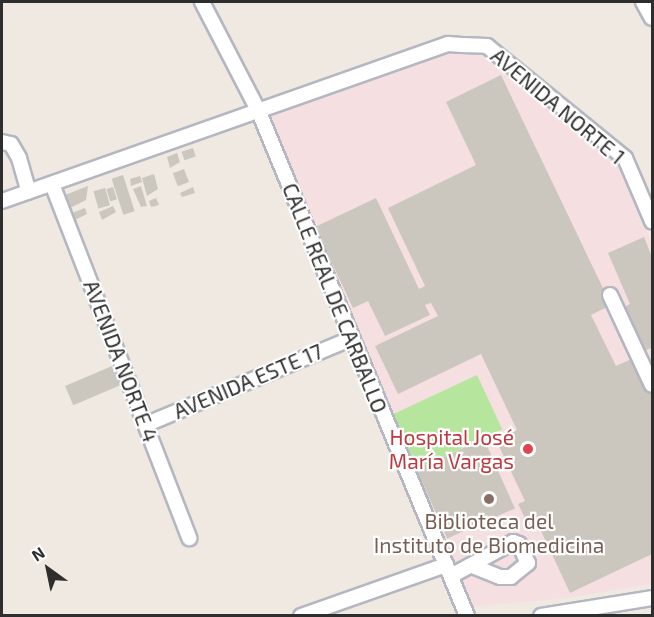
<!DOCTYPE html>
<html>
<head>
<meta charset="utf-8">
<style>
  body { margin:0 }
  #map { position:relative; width:654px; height:617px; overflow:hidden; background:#efe9e1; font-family:"Exo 2",sans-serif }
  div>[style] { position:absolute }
  .medical>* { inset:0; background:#f5dfe0 }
  .green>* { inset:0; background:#b6e59e; transform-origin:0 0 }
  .building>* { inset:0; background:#cbc7bf; transform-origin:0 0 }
  .roads { filter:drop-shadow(2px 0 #b4b7c1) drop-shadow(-2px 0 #b4b7c1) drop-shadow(0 2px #b4b7c1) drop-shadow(0 -2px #b4b7c1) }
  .minor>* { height:14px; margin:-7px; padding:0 7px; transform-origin:7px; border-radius:7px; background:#fff }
  .dots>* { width:16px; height:16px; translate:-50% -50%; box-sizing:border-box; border:3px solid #fff; border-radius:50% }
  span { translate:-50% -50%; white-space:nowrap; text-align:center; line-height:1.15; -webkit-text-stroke:4.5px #fff; paint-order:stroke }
  .street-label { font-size:21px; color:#2e2e2e }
  .health-label { font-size:21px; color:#be3a42 }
  .right { translate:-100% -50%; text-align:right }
  .education-label { font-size:21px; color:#785e54 }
  .frame { position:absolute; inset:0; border:3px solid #2e2e2e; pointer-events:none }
  .north { position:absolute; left:18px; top:539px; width:60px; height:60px; -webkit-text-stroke:4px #fff; paint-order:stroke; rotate:327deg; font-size:16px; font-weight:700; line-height:24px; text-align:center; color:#2e2e2e }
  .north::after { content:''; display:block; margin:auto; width:21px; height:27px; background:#2e2e2e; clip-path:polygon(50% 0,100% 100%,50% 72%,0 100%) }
</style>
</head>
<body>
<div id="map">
  <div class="medical">
    <div style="clip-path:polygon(426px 44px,468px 45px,622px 170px,652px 244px,652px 584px,565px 598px,469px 607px,267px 117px)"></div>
  </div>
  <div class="green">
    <div style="left:477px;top:375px;width:60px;height:95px;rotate:65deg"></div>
  </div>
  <div class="building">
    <div style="clip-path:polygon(501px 75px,611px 305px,591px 315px,616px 366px,634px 358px,652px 397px,652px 554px,570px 593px,534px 516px,526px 520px,518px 504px,525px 501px,496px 440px,517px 430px,481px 354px,398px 394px,375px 346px,438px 316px,431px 303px,425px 305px,430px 315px,385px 336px,368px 301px,353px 308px,315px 227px,376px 198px,419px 289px,425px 286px,388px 208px,476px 165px,446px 102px)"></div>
    <div style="left:193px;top:148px;width:9px;height:12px;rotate:72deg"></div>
    <div style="clip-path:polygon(177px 153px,180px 162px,170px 168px,167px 157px)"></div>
    <div style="left:184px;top:169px;width:14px;height:12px;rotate:69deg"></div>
    <div style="clip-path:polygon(154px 174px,158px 189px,147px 196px,142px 178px)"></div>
    <div style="left:123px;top:175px;width:38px;height:12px;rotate:72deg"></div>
    <div style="clip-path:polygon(140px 176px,142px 182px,131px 186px,130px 179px)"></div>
    <div style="clip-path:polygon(88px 186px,86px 200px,70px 208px,65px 195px)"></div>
    <div style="clip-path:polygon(141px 186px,147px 206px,141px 207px,133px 189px)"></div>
    <div style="left:113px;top:187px;width:13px;height:7px;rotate:72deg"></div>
    <div style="clip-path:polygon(193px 187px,195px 193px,182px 197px,180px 193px)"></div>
    <div style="left:105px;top:188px;width:18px;height:12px;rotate:74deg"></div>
    <div style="clip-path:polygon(156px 198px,159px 205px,151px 207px,149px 201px)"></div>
    <div style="clip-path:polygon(113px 206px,116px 212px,102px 220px,99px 212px)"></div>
    <div style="clip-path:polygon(85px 208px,87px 214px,75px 220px,72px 213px)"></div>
    <div style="clip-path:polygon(644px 237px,652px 257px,652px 351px,651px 348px,642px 352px,622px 308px,630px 304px,608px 253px)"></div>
    <div style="left:112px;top:366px;width:21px;height:51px;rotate:67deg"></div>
    <div style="left:484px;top:439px;width:76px;height:74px;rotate:66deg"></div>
  </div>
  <div class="roads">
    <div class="minor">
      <div style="left:202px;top:2px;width:124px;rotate:62.6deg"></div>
      <div style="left:259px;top:112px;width:545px;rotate:67.57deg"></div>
      <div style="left:643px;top:2px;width:18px;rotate:61deg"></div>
      <div style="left:2px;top:142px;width:9px;rotate:13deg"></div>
      <div style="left:11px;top:144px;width:16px;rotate:60deg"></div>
      <div style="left:19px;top:158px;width:35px;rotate:74deg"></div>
      <div style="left:52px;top:184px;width:380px;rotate:68.8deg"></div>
      <div style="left:2px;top:201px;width:473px;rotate:-19.4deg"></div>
      <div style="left:448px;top:44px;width:14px;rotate:4deg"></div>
      <div style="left:462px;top:45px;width:25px;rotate:2deg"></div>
      <div style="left:487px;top:46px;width:178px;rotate:39.1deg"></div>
      <div style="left:625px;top:158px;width:69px;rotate:66.8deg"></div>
      <div style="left:610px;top:295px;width:99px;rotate:65deg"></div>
      <div style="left:147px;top:424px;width:220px;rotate:-22.7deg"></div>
      <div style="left:451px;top:576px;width:71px;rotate:-28.7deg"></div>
      <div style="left:513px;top:542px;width:6px;rotate:18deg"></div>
      <div style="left:519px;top:544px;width:21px;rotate:65deg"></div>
      <div style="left:528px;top:563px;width:22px;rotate:141deg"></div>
      <div style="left:511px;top:577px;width:11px;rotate:180deg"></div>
      <div style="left:500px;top:577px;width:29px;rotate:-158deg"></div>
      <div style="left:301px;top:616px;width:154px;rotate:-19.4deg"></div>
      <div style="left:541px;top:616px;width:112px;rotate:-9.2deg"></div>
    </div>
  </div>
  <div class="dots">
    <div style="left:528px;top:449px;background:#e0444e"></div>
    <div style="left:489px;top:499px;background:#8d6e63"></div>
  </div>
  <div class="street-label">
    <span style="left:558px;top:106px;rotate:40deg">AVENIDA NORTE 1</span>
    <span style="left:335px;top:298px;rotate:68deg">CALLE REAL DE CARBALLO</span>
    <span style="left:121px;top:361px;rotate:69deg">AVENIDA NORTE 4</span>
    <span style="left:248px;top:381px;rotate:-23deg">AVENIDA ESTE 17</span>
  </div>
  <div class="health-label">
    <span class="right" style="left:514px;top:449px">Hospital José<br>María Vargas</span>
  </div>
  <div class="education-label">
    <span style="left:489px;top:533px">Biblioteca del<br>Instituto de Biomedicina</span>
  </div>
  <div class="frame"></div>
  <div class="north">N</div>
</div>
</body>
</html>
